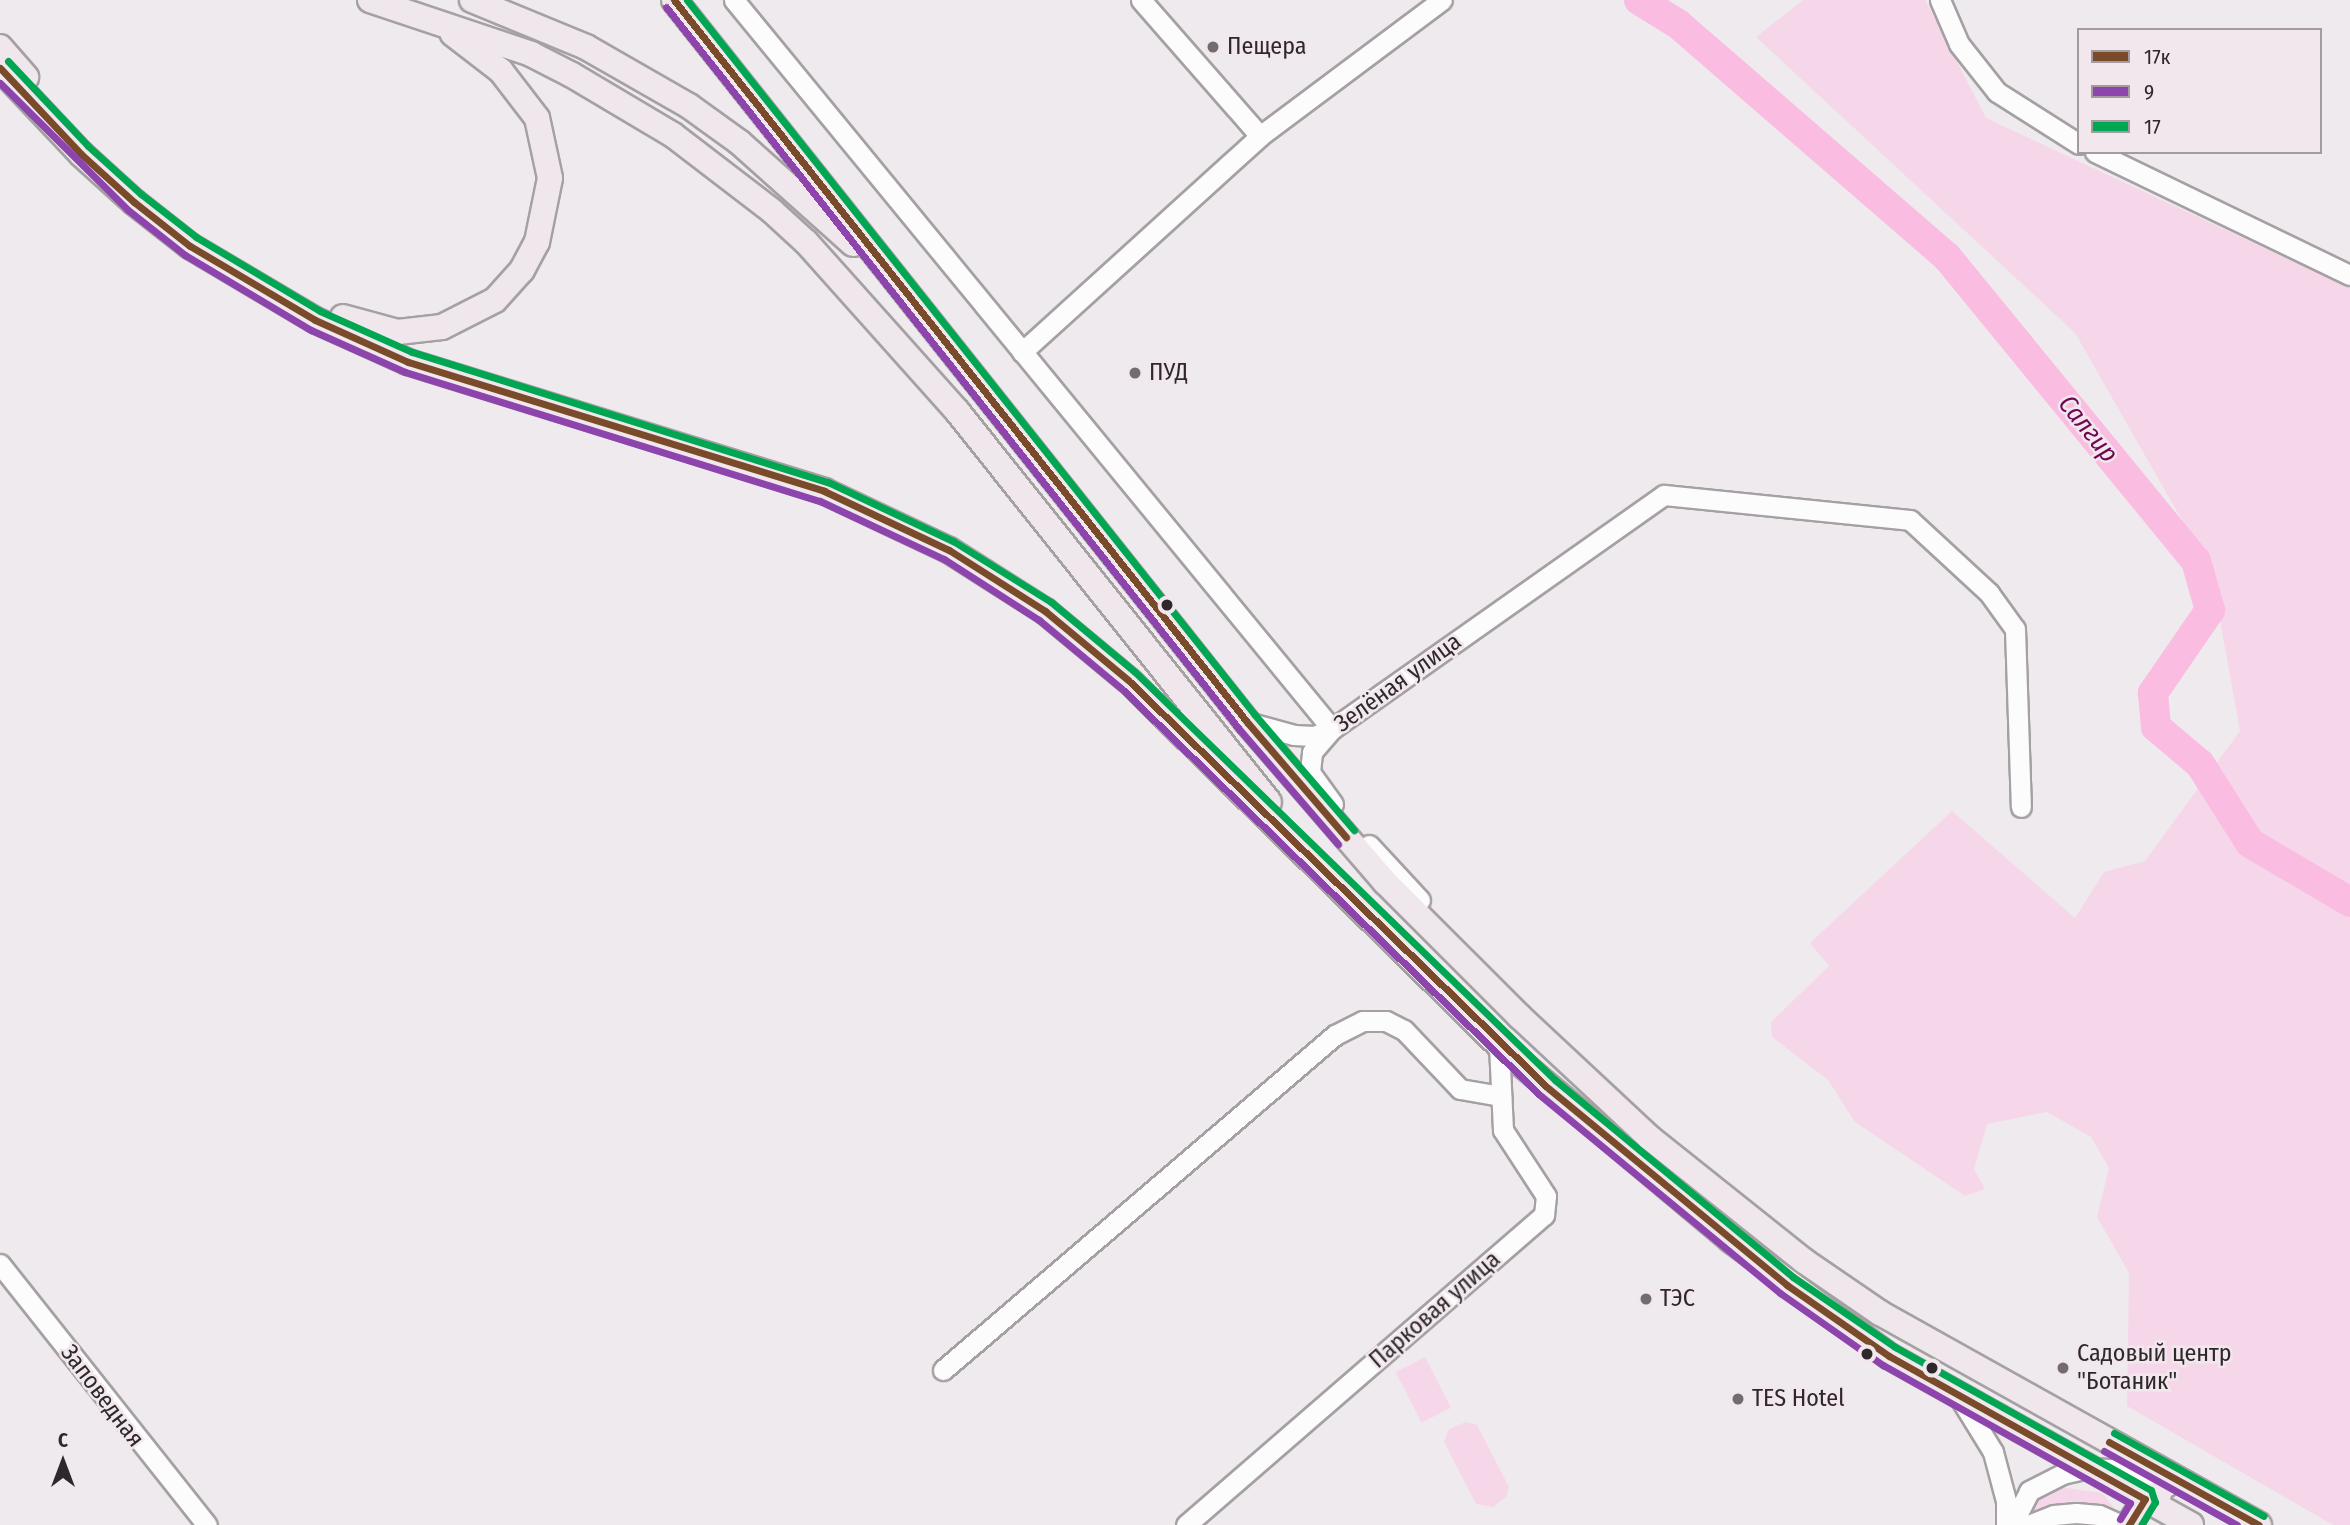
<!DOCTYPE html>
<html>
<head>
<meta charset="utf-8">
<style>
  body { margin:0 }
  #map { position:relative; width:2350px; height:1525px; overflow:hidden; background:#efeaed; font-family:"Fira Sans Condensed",sans-serif }
  div>[style] { position:absolute }
  .green>* { inset:0; background:#f6d7e9; transform-origin:0 0 }
  .river>* { height:30px; margin:-15px; padding:0 15px; transform-origin:15px; border-radius:15px; background:#fabce1 }
  .roads { filter:drop-shadow(2px 0 #a5a1a3) drop-shadow(-2px 0 #a5a1a3) drop-shadow(0 2px #a5a1a3) drop-shadow(0 -2px #a5a1a3) }
  .minor>* { height:19px; margin:-9.5px; padding:0 9.5px; transform-origin:9.5px; border-radius:9.5px; background:#fdfcfc }
  .major>* { height:24px; margin:-12px; padding:0 12px; transform-origin:12px; border-radius:12px; background:#f0e7ed }
  .bus-1>* { height:7px; margin:-3.5px; padding:0 3.5px; transform-origin:3.5px; border-radius:3.5px; background:#7a4b2a }
  .bus-2>* { height:7px; margin:-3.5px; padding:0 3.5px; transform-origin:3.5px; border-radius:3.5px; background:#8e44ad }
  .bus-3>* { height:7px; margin:-3.5px; padding:0 3.5px; transform-origin:3.5px; border-radius:3.5px; background:#00a651 }
  .dots>* { width:19px; height:19px; translate:-50% -50%; box-sizing:border-box; border:4px solid #f2e7ed; border-radius:50% }
  span { translate:-50% -50%; white-space:nowrap; text-align:center; line-height:1.15; -webkit-text-stroke:5px #f2e7ed; paint-order:stroke }
  .poi-label { font-size:24px; color:#2d292b }
  .left { translate:0 -50%; text-align:left }
  .street-label { font-size:24px; color:#2d292b }
  .water-label { font-size:26px; color:#6f0753; font-style:italic }
  .legend { position:absolute; left:2077px; top:28px; width:245px; height:126px; box-sizing:border-box; background:#f2e7ed; border:2px solid #a39b9f; margin:0; padding:9px 12px; list-style:none; font-size:21px; color:#2d292b }
  .legend li { display:flex; align-items:center; gap:14px; height:35px }
  .legend b { width:35px; border:2px solid #a39b9f }
  .north { position:absolute; left:28px; top:1427px; width:70px; height:70px; -webkit-text-stroke:5px #f2e7ed; paint-order:stroke; rotate:0deg; font-size:19px; font-weight:700; line-height:28px; text-align:center; color:#2d292b }
  .north::after { content:''; display:block; margin:auto; width:24px; height:32px; background:#2d292b; clip-path:polygon(50% 0,100% 100%,50% 72%,0 100%) }
</style>
</head>
<body>
<div id="map">
  <div class="green">
    <div style="clip-path:polygon(1803px 0,1925px 0,1986px 118px,2350px 288px,2350px 1525px,2333px 1525px,2127px 1406px,2129px 1273px,2097px 1217px,2109px 1168px,2091px 1137px,2047px 1112px,1987px 1124px,1974px 1169px,1985px 1189px,1965px 1196px,1855px 1122px,1828px 1080px,1772px 1037px,1771px 1022px,1829px 966px,1810px 943px,1952px 811px,2075px 918px,2104px 872px,2145px 861px,2240px 731px,2211px 571px,2075px 333px,1756px 37px)"></div>
    <div style="left:1425px;top:1357px;width:57px;height:33px;rotate:63deg"></div>
    <div style="clip-path:polygon(1466px 1422px,1477px 1425px,1509px 1487px,1506px 1497px,1493px 1507px,1476px 1504px,1444px 1442px,1449px 1429px)"></div>
    <div style="clip-path:polygon(2059px 1487px,2102px 1493px,2115px 1509px,2069px 1501px,2027px 1515px,2027px 1504px)"></div>
  </div>
  <div class="river">
    <div style="left:1639px;top:0;width:46px;rotate:31.6deg"></div>
    <div style="left:1678px;top:24px;width:356px;rotate:40.9deg"></div>
    <div style="left:1947px;top:257px;width:393px;rotate:50.7deg"></div>
    <div style="left:2196px;top:561px;width:51px;rotate:74.1deg"></div>
    <div style="left:2210px;top:610px;width:101px;rotate:124.5deg"></div>
    <div style="left:2153px;top:693px;width:34px;rotate:85deg"></div>
    <div style="left:2156px;top:727px;width:57px;rotate:40.1deg"></div>
    <div style="left:2200px;top:764px;width:93px;rotate:57.7deg"></div>
    <div style="left:2250px;top:843px;width:116px;rotate:30.5deg"></div>
  </div>
  <div class="roads">
    <div class="minor">
      <div style="left:734px;top:0;width:943px;rotate:50.64deg"></div>
      <div style="left:1332px;top:729px;width:19px;rotate:159deg"></div>
      <div style="left:1314px;top:736px;width:20px;rotate:-177deg"></div>
      <div style="left:1294px;top:735px;width:49px;rotate:-164.5deg"></div>
      <div style="left:1141px;top:0;width:181px;rotate:48.8deg"></div>
      <div style="left:1940px;top:0;width:48px;rotate:66.6deg"></div>
      <div style="left:1959px;top:44px;width:61px;rotate:51.6deg"></div>
      <div style="left:1997px;top:92px;width:97px;rotate:32.4deg"></div>
      <div style="left:2095px;top:152px;width:283px;rotate:25.8deg"></div>
      <div style="left:1022px;top:352px;width:321px;rotate:-42.2deg"></div>
      <div style="left:1260px;top:136px;width:227px;rotate:-36.8deg"></div>
      <div style="left:1333px;top:804px;width:39px;rotate:-126deg"></div>
      <div style="left:1310px;top:772px;width:20px;rotate:-84deg"></div>
      <div style="left:1312px;top:752px;width:30px;rotate:-49deg"></div>
      <div style="left:1332px;top:729px;width:406px;rotate:-35.2deg"></div>
      <div style="left:1664px;top:495px;width:247px;rotate:5.8deg"></div>
      <div style="left:1910px;top:520px;width:108px;rotate:42.7deg"></div>
      <div style="left:1989px;top:593px;width:44px;rotate:54.2deg"></div>
      <div style="left:2015px;top:629px;width:178px;rotate:88.1deg"></div>
      <div style="left:1369px;top:845px;width:75px;rotate:47.2deg"></div>
      <div style="left:0;top:1264px;width:333px;rotate:51.6deg"></div>
      <div style="left:943px;top:1370px;width:516px;rotate:-40.52deg"></div>
      <div style="left:1335px;top:1035px;width:31px;rotate:-27deg"></div>
      <div style="left:1363px;top:1021px;width:23px"></div>
      <div style="left:1386px;top:1021px;width:20px;rotate:27deg"></div>
      <div style="left:1404px;top:1030px;width:81px;rotate:46.5deg"></div>
      <div style="left:1460px;top:1089px;width:42px;rotate:9.7deg"></div>
      <div style="left:1958px;top:1395px;width:67px;rotate:58.4deg"></div>
      <div style="left:1993px;top:1452px;width:51px;rotate:75.1deg"></div>
      <div style="left:2006px;top:1501px;width:24px;rotate:90deg"></div>
      <div style="left:1186px;top:1525px;width:474px;rotate:-40.9deg"></div>
      <div style="left:1544px;top:1215px;width:19px;rotate:-84deg"></div>
      <div style="left:1546px;top:1196px;width:79px;rotate:-123.1deg"></div>
      <div style="left:1503px;top:1130px;width:85px;rotate:-92.7deg"></div>
      <div style="left:2012px;top:1525px;width:38px;rotate:-63deg"></div>
      <div style="left:2029px;top:1491px;width:37px;rotate:-27deg"></div>
      <div style="left:2062px;top:1474px;width:27px;rotate:-13deg"></div>
      <div style="left:2088px;top:1468px;width:42px;rotate:2.7deg"></div>
      <div style="left:2130px;top:1470px;width:41px;rotate:22.8deg"></div>
      <div style="left:2028px;top:1525px;width:28px;rotate:-21deg"></div>
      <div style="left:2054px;top:1515px;width:22px;rotate:-5deg"></div>
      <div style="left:2076px;top:1513px;width:23px;rotate:5deg"></div>
      <div style="left:2099px;top:1515px;width:24px;rotate:24deg"></div>
    </div>
    <div class="major">
      <div style="left:370px;top:0;width:170px;rotate:18.5deg"></div>
      <div style="left:531px;top:54px;width:46px;rotate:27.1deg"></div>
      <div style="left:572px;top:75px;width:117px;rotate:30.7deg"></div>
      <div style="left:673px;top:135px;width:125px;rotate:37.5deg"></div>
      <div style="left:772px;top:211px;width:46px;rotate:42.4deg"></div>
      <div style="left:806px;top:242px;width:227px;rotate:48.2deg"></div>
      <div style="left:957px;top:411px;width:500px;rotate:51.41deg"></div>
      <div style="left:472px;top:0;width:123px;rotate:22.4deg"></div>
      <div style="left:586px;top:47px;width:119px;rotate:29.8deg"></div>
      <div style="left:689px;top:106px;width:62px;rotate:35.8deg"></div>
      <div style="left:739px;top:142px;width:153px;rotate:41.8deg"></div>
      <div style="left:674px;top:0;width:922px;rotate:51.56deg"></div>
      <div style="left:1247px;top:722px;width:211px;rotate:49.2deg"></div>
      <div style="left:1385px;top:882px;width:190px;rotate:45deg"></div>
      <div style="left:1519px;top:1016px;width:179px;rotate:43deg"></div>
      <div style="left:1650px;top:1138px;width:197px;rotate:38.6deg"></div>
      <div style="left:1804px;top:1261px;width:92px;rotate:34.4deg"></div>
      <div style="left:1880px;top:1313px;width:434px;rotate:29.2deg"></div>
      <div style="left:0;top:47px;width:40px;rotate:49deg"></div>
      <div style="left:0;top:68px;width:118px;rotate:46.7deg"></div>
      <div style="left:81px;top:154px;width:72px;rotate:42.2deg"></div>
      <div style="left:134px;top:202px;width:71px;rotate:38.2deg"></div>
      <div style="left:190px;top:246px;width:145px;rotate:30.6deg"></div>
      <div style="left:315px;top:320px;width:102px;rotate:24.3deg"></div>
      <div style="left:408px;top:362px;width:436px;rotate:17.2deg"></div>
      <div style="left:824px;top:491px;width:138px;rotate:25.3deg"></div>
      <div style="left:949px;top:550px;width:114px;rotate:32.4deg"></div>
      <div style="left:1045px;top:611px;width:108px;rotate:39.7deg"></div>
      <div style="left:1128px;top:680px;width:520px;rotate:44.53deg"></div>
      <div style="left:1499px;top:1045px;width:303px;rotate:40deg"></div>
      <div style="left:1731px;top:1240px;width:196px;rotate:36.3deg"></div>
      <div style="left:1889px;top:1356px;width:346px;rotate:29.2deg"></div>
      <div style="left:343px;top:317px;width:57px;rotate:15.3deg"></div>
      <div style="left:398px;top:332px;width:44px;rotate:-6.5deg"></div>
      <div style="left:442px;top:327px;width:59px;rotate:-27deg"></div>
      <div style="left:495px;top:300px;width:40px;rotate:-48deg"></div>
      <div style="left:522px;top:270px;width:32px;rotate:-62deg"></div>
      <div style="left:537px;top:242px;width:65px;rotate:-78.5deg"></div>
      <div style="left:550px;top:178px;width:61px;rotate:-102.2deg"></div>
      <div style="left:537px;top:118px;width:59px;rotate:-127.5deg"></div>
      <div style="left:501px;top:71px;width:61px;rotate:-142.4deg"></div>
      <div style="left:2129px;top:1525px;width:31px;rotate:-58deg"></div>
      <div style="left:2145px;top:1499px;width:15px;rotate:-20deg"></div>
    </div>
  </div>
  <div class="bus-1">
    <div style="left:674px;top:0;width:922px;rotate:51.56deg"></div>
    <div style="left:1247px;top:722px;width:152px;rotate:49.3deg"></div>
    <div style="left:0;top:68px;width:118px;rotate:46.7deg"></div>
    <div style="left:81px;top:154px;width:72px;rotate:42.2deg"></div>
    <div style="left:134px;top:202px;width:71px;rotate:38.2deg"></div>
    <div style="left:190px;top:246px;width:145px;rotate:30.6deg"></div>
    <div style="left:315px;top:320px;width:102px;rotate:24.3deg"></div>
    <div style="left:408px;top:362px;width:436px;rotate:17.2deg"></div>
    <div style="left:824px;top:491px;width:138px;rotate:25.3deg"></div>
    <div style="left:949px;top:550px;width:114px;rotate:32.4deg"></div>
    <div style="left:1045px;top:611px;width:108px;rotate:39.7deg"></div>
    <div style="left:1128px;top:680px;width:586px;rotate:44.17deg"></div>
    <div style="left:1548px;top:1088px;width:310px;rotate:39.5deg"></div>
    <div style="left:1787px;top:1285px;width:124px;rotate:34.8deg"></div>
    <div style="left:1889px;top:1356px;width:293px;rotate:29.2deg"></div>
    <div style="left:2145px;top:1499px;width:31px;rotate:122deg"></div>
    <div style="left:2109px;top:1442px;width:171px;rotate:29deg"></div>
  </div>
  <div class="bus-2">
    <div style="left:666px;top:7px;width:922px;rotate:51.56deg"></div>
    <div style="left:1239px;top:729px;width:152px;rotate:49.3deg"></div>
    <div style="left:0;top:83px;width:180px;rotate:44.8deg"></div>
    <div style="left:128px;top:210px;width:73px;rotate:38.3deg"></div>
    <div style="left:185px;top:255px;width:147px;rotate:30.8deg"></div>
    <div style="left:311px;top:330px;width:103px;rotate:24.1deg"></div>
    <div style="left:405px;top:372px;width:435px;rotate:17.3deg"></div>
    <div style="left:820px;top:501px;width:137px;rotate:25.1deg"></div>
    <div style="left:944px;top:559px;width:113px;rotate:32.7deg"></div>
    <div style="left:1039px;top:620px;width:107px;rotate:39.7deg"></div>
    <div style="left:1121px;top:688px;width:586px;rotate:44.17deg"></div>
    <div style="left:1541px;top:1096px;width:310px;rotate:39.5deg"></div>
    <div style="left:1780px;top:1293px;width:126px;rotate:35deg"></div>
    <div style="left:1883px;top:1365px;width:283px;rotate:29.2deg"></div>
    <div style="left:2130px;top:1503px;width:19px;rotate:122deg"></div>
    <div style="left:2104px;top:1451px;width:152px;rotate:29.1deg"></div>
  </div>
  <div class="bus-3">
    <div style="left:687px;top:0;width:913px;rotate:51.54deg"></div>
    <div style="left:1255px;top:715px;width:152px;rotate:49.3deg"></div>
    <div style="left:8px;top:61px;width:117px;rotate:46.7deg"></div>
    <div style="left:88px;top:146px;width:72px;rotate:42.2deg"></div>
    <div style="left:141px;top:194px;width:70px;rotate:38deg"></div>
    <div style="left:196px;top:237px;width:144px;rotate:30.8deg"></div>
    <div style="left:320px;top:311px;width:101px;rotate:24deg"></div>
    <div style="left:412px;top:352px;width:436px;rotate:17.4deg"></div>
    <div style="left:828px;top:482px;width:138px;rotate:25.3deg"></div>
    <div style="left:953px;top:541px;width:115px;rotate:31.9deg"></div>
    <div style="left:1051px;top:602px;width:109px;rotate:39.8deg"></div>
    <div style="left:1135px;top:672px;width:586px;rotate:44.17deg"></div>
    <div style="left:1555px;top:1080px;width:309px;rotate:39.6deg"></div>
    <div style="left:1793px;top:1277px;width:124px;rotate:34.5deg"></div>
    <div style="left:1895px;top:1347px;width:293px;rotate:29.2deg"></div>
    <div style="left:2151px;top:1490px;width:13px;rotate:72deg"></div>
    <div style="left:2155px;top:1502px;width:27px;rotate:121deg"></div>
    <div style="left:2114px;top:1433px;width:171px;rotate:29deg"></div>
  </div>
  <div class="dots">
    <div style="left:1213px;top:47px;background:#716d6f"></div>
    <div style="left:1135px;top:373px;background:#716d6f"></div>
    <div style="left:1167px;top:605px;background:#2d292b"></div>
    <div style="left:1646px;top:1299px;background:#716d6f"></div>
    <div style="left:1867px;top:1354px;background:#2d292b"></div>
    <div style="left:1932px;top:1368px;background:#2d292b"></div>
    <div style="left:2063px;top:1368px;background:#716d6f"></div>
    <div style="left:1738px;top:1399px;background:#716d6f"></div>
  </div>
  <div class="poi-label">
    <span class="left" style="left:1227px;top:47px">Пещера</span>
    <span class="left" style="left:1149px;top:373px">ПУД</span>
    <span class="left" style="left:1660px;top:1299px">ТЭС</span>
    <span class="left" style="left:2077px;top:1368px">Садовый центр<br>"Ботаник"</span>
    <span class="left" style="left:1752px;top:1399px">TES Hotel</span>
  </div>
  <div class="street-label">
    <span style="left:1398px;top:683px;rotate:-36deg">Зелёная улица</span>
    <span style="left:1435px;top:1310px;rotate:-41deg">Парковая улица</span>
    <span style="left:102px;top:1396px;rotate:53deg">Заповедная</span>
  </div>
  <div class="water-label">
    <span style="left:2088px;top:429px;rotate:51deg">Салгир</span>
  </div>
  <ul class="legend">
  <li><b style="height:9px;background:#7a4b2a"></b>17к</li>
  <li><b style="height:9px;background:#8e44ad"></b>9</li>
  <li><b style="height:9px;background:#00a651"></b>17</li>
  </ul>
  <div class="north">С</div>
</div>
</body>
</html>
